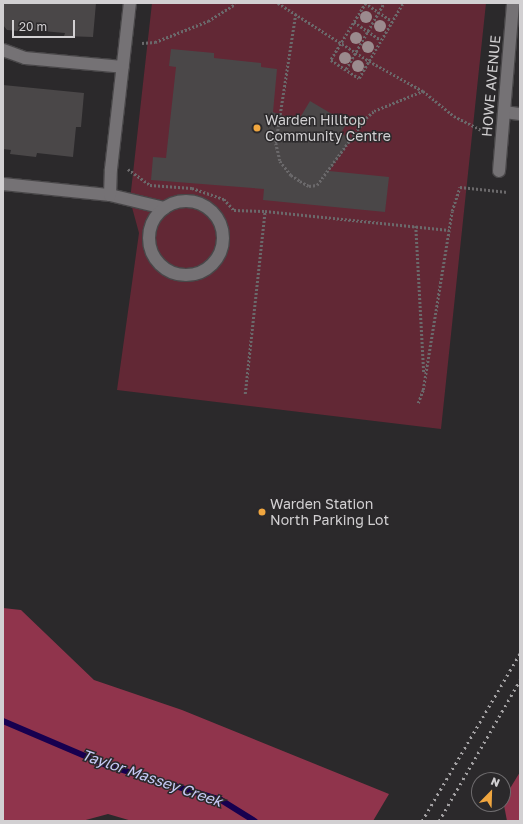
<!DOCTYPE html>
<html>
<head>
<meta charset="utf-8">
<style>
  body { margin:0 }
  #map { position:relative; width:523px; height:824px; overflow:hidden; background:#2b292b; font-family:"Golos Text",sans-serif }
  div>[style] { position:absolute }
  .green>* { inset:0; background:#622835 }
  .forest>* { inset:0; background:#90344c }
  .stream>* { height:6px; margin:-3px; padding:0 3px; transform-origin:3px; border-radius:3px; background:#17004f }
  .building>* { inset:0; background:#4a4748 }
  .path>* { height:2.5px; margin-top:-1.25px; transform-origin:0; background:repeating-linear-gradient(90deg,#6b696b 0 2px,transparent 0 4px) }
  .roads { filter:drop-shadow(1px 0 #494749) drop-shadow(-1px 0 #494749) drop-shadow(0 1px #494749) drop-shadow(0 -1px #494749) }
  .minor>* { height:12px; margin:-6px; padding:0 6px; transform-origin:6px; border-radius:6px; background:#757275 }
  .minor>.ring { margin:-6px; padding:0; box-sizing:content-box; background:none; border:12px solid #757275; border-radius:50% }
  .rail>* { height:3px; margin-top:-1.5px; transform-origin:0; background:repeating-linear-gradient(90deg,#a4a2a4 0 2px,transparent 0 6px) }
  .trees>* { width:12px; height:12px; margin:-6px; border-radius:50%; background:#9b8b8e }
  .dots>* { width:11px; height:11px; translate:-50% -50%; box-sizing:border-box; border:2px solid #2b292b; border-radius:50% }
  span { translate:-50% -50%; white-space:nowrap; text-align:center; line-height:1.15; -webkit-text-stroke:3px #2b292b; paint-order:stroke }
  .street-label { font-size:14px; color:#d2d0d2 }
  .poi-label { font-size:14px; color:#d2d0d2 }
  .left { translate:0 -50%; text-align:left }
  .water-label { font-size:15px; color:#c6c9f5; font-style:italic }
  .frame { position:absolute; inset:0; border:4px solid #d2d0d2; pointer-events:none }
  .north { position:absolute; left:471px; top:772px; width:40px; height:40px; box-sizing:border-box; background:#2b292b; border:1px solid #6e6c6e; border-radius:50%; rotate:23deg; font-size:11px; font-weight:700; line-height:16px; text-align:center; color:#d2d0d2 }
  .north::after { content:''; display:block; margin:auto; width:14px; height:18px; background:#f0a63f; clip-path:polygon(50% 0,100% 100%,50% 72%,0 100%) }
  .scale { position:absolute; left:12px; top:20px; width:63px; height:18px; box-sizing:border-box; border:2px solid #d2d0d2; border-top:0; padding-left:5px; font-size:12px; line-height:14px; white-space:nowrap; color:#d2d0d2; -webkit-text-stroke:3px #2b292b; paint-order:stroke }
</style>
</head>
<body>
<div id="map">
  <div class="green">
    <div style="clip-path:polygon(152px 3px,486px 3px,441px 429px,117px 390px,139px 233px,130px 200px)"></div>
  </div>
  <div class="forest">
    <div style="clip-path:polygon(3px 608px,21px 610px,94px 680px,182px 710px,389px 794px,373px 821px,132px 821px,108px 814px,82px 821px,3px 821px)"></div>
    <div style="clip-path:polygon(520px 772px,520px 821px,507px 821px,503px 800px)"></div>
  </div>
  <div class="stream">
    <div style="left:3px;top:721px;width:112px;rotate:23.1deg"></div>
    <div style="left:106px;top:765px;width:120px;rotate:16.9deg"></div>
    <div style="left:221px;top:800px;width:40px;rotate:32deg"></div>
  </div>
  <div class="building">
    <div style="clip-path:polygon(4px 3px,96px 3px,93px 37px,64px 36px,65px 33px,31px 30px,30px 32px,7px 30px,3px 25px)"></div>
    <div style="clip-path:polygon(171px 49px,214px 53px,214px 58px,261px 63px,261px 67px,277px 69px,273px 112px,298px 121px,310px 101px,347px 123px,341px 133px,351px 140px,329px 171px,389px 177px,385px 212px,263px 200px,264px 189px,151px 180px,153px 157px,166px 158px,176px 67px,169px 66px)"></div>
    <div style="clip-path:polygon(3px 85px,84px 93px,81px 127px,76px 127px,73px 157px,37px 153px,36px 157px,10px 154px,11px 150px,3px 149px)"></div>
  </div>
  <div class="path">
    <div style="left:278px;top:3px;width:108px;rotate:32.5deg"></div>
    <div style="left:369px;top:61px;width:62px;rotate:29.1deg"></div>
    <div style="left:423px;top:91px;width:40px;rotate:39deg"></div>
    <div style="left:454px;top:116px;width:31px;rotate:27deg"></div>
    <div style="left:365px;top:3px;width:32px;rotate:34deg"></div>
    <div style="left:366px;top:3px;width:67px;rotate:121.6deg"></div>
    <div style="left:331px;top:60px;width:33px;rotate:33deg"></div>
    <div style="left:359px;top:78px;width:87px;rotate:-59.6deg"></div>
    <div style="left:296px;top:14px;width:131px;rotate:98.8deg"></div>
    <div style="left:276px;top:143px;width:18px;rotate:77deg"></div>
    <div style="left:280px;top:161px;width:18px;rotate:52deg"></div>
    <div style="left:291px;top:175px;width:11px;rotate:34deg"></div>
    <div style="left:300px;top:181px;width:10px;rotate:29deg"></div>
    <div style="left:309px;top:186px;width:8px;rotate:-7deg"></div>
    <div style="left:317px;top:185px;width:83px;rotate:-53.8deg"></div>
    <div style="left:366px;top:118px;width:11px;rotate:-41deg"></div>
    <div style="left:374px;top:111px;width:53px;rotate:-22.2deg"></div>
    <div style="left:354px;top:22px;width:32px;rotate:34deg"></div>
    <div style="left:142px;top:43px;width:13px;rotate:-4deg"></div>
    <div style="left:155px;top:42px;width:57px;rotate:-21.6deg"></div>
    <div style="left:208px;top:21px;width:32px;rotate:-32deg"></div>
    <div style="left:346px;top:69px;width:76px;rotate:-60.1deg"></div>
    <div style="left:128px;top:169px;width:27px;rotate:36deg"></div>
    <div style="left:150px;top:185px;width:42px;rotate:4.1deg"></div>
    <div style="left:192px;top:188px;width:34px;rotate:19deg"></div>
    <div style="left:224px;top:199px;width:15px;rotate:48deg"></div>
    <div style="left:234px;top:210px;width:31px;rotate:2deg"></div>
    <div style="left:265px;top:211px;width:185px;rotate:5.9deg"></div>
    <div style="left:416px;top:226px;width:147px;rotate:86.9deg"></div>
    <div style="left:245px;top:394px;width:184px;rotate:-83.8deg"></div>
    <div style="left:418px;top:403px;width:14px;rotate:-69deg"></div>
    <div style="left:423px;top:390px;width:181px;rotate:-80.8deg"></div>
    <div style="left:452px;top:211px;width:25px;rotate:-72deg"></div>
    <div style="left:460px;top:187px;width:48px;rotate:5.9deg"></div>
  </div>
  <div class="roads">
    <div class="minor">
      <div style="left:3px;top:50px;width:23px;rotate:20deg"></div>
      <div style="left:25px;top:58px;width:98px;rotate:5.2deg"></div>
      <div style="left:505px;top:112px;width:15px;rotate:8deg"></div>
      <div style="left:499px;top:171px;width:169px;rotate:-85.2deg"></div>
      <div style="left:3px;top:184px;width:108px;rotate:5.9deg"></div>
      <div style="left:110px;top:195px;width:56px;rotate:13.5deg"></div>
      <div style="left:110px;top:195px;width:26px;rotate:-88deg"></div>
      <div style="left:111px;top:169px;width:167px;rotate:-83.5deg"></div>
      <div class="ring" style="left:149px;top:201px;width:62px;height:62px"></div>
    </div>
  </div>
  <div class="rail">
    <div style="left:422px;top:821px;width:194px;rotate:-59.7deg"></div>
    <div style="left:439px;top:821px;width:163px;rotate:-60.1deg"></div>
  </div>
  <div class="trees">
    <div style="left:366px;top:17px"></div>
    <div style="left:380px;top:26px"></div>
    <div style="left:356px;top:38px"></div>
    <div style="left:368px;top:47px"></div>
    <div style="left:345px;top:58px"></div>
    <div style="left:358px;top:66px"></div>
  </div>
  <div class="dots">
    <div style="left:257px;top:128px;background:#f0a63f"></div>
    <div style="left:262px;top:512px;background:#f0a63f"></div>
  </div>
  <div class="street-label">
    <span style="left:491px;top:86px;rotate:-85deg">HOWE AVENUE</span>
  </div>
  <div class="poi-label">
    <span class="left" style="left:265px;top:128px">Warden Hilltop<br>Community Centre</span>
    <span class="left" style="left:270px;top:512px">Warden Station<br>North Parking Lot</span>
  </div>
  <div class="water-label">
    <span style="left:152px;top:778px;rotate:19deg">Taylor Massey Creek</span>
  </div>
  <div class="frame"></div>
  <div class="north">N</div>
  <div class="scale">20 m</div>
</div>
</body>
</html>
